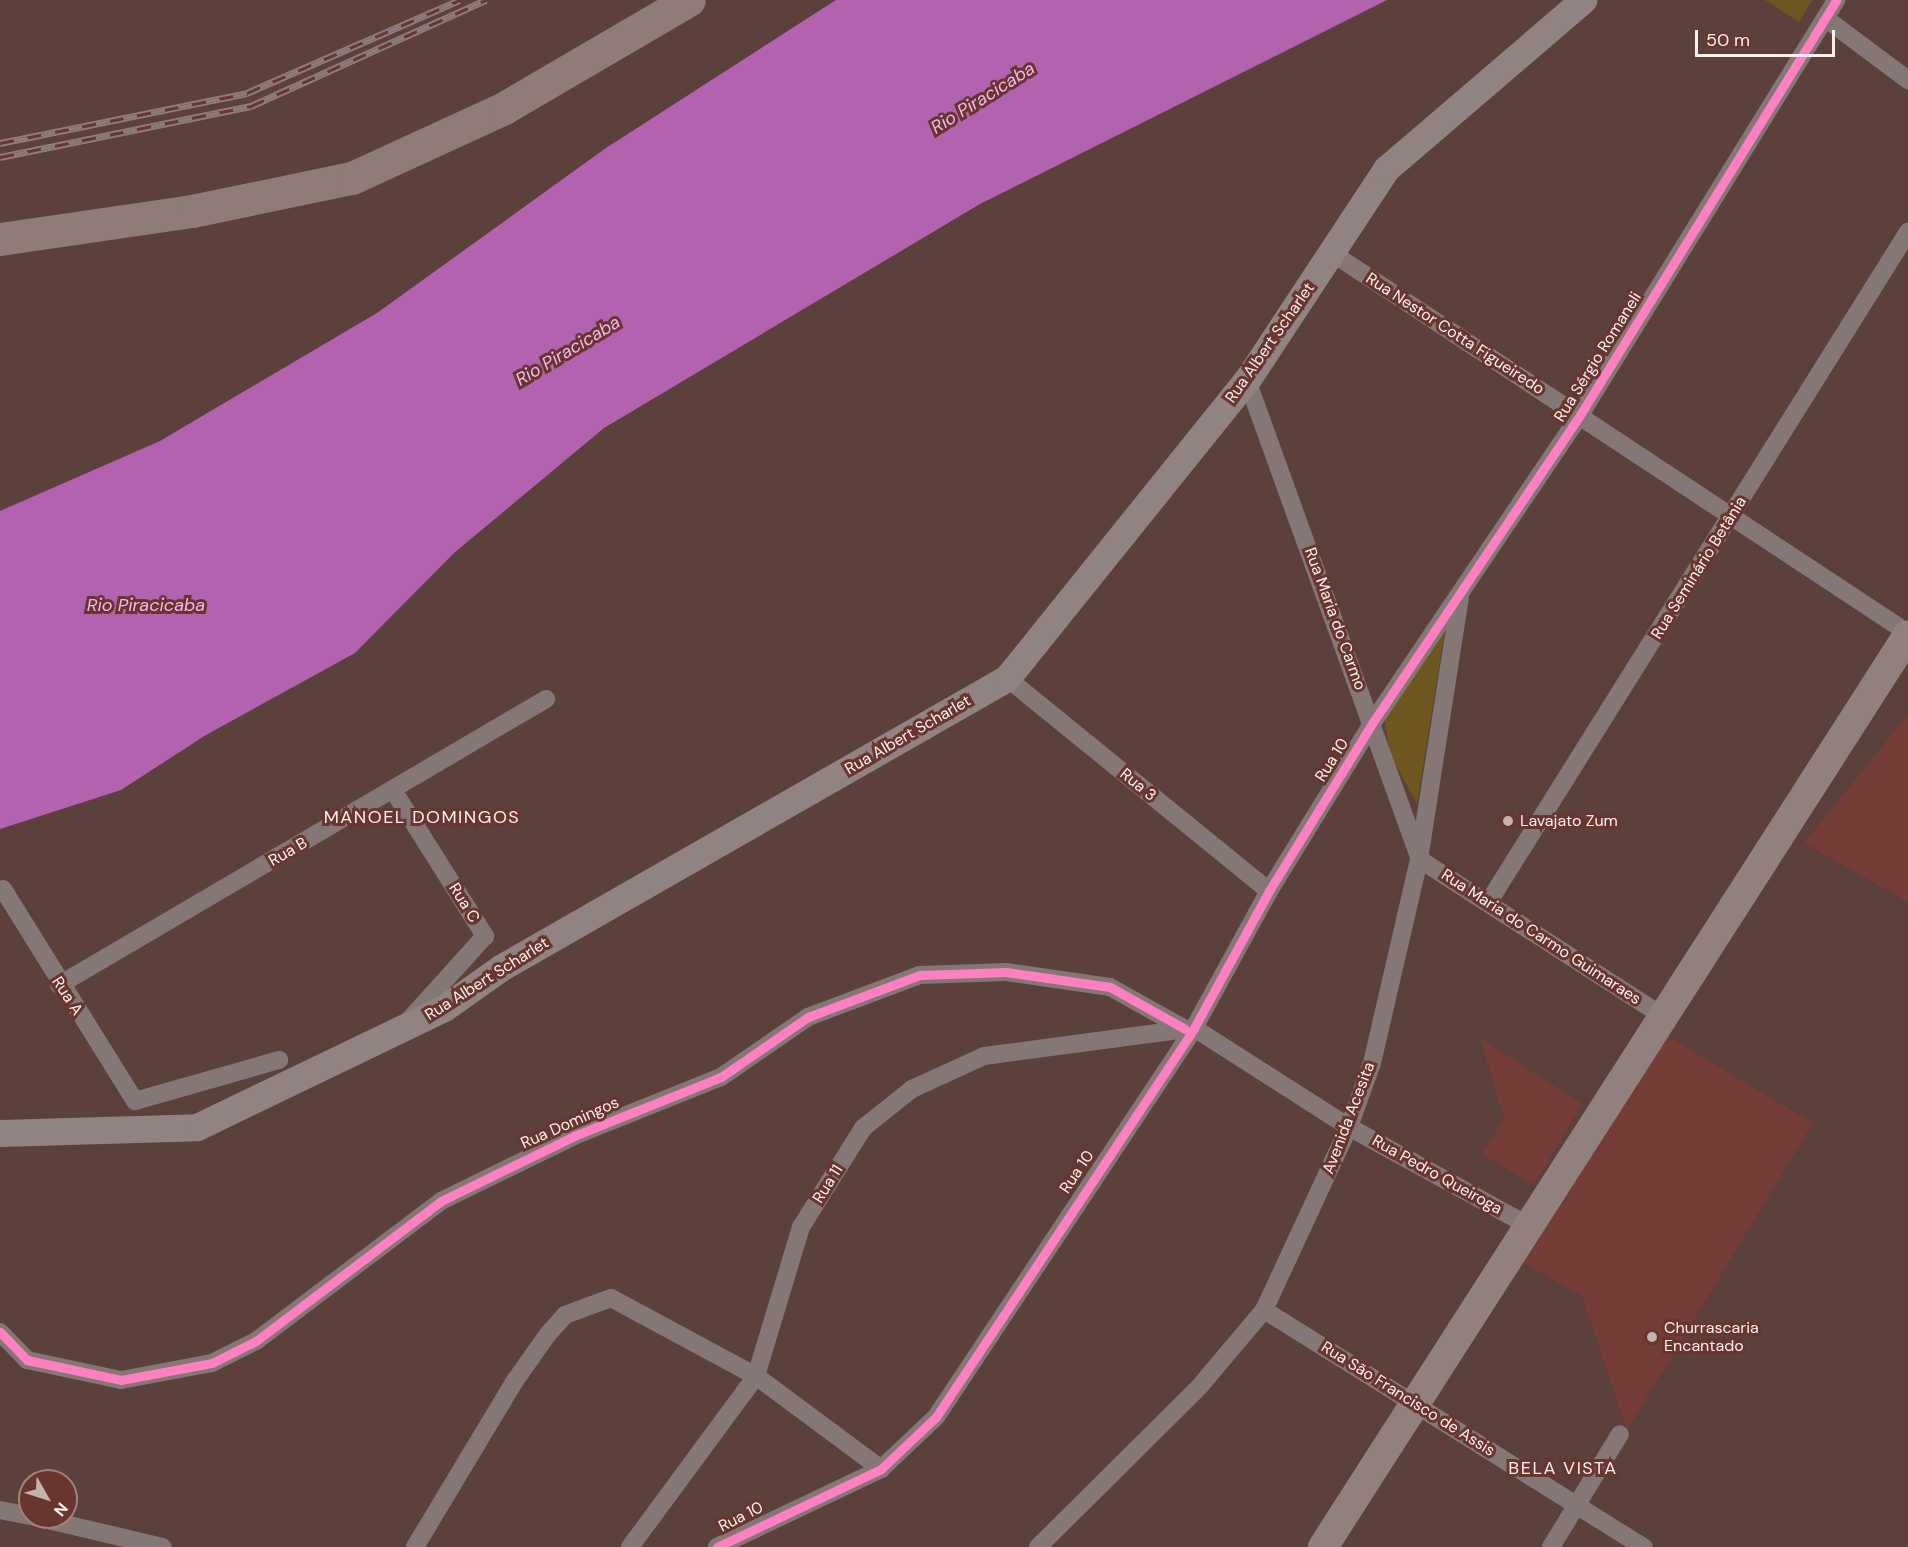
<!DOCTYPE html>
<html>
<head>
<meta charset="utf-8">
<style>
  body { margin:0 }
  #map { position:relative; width:1908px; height:1547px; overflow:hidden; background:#5b403c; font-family:"DM Sans",sans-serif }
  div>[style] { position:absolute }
  .built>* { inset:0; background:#743d37 }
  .green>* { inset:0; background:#6d561f }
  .water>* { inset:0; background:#b262af }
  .street>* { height:18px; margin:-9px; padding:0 9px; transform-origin:9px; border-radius:9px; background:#847776 }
  .secondary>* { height:27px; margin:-13.5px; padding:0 13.5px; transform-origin:13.5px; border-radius:13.5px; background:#918381 }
  .primary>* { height:30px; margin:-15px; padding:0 15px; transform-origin:15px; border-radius:15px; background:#91807d }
  .highway>* { height:33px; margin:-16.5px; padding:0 16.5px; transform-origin:16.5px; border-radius:16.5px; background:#8f7c78 }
  .rail>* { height:7px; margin-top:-3.5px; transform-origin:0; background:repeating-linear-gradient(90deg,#68352f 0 14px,#8d7c7b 0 28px); box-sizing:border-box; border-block:2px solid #8d7c7b }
  .cycleway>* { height:9px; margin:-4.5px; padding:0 4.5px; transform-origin:4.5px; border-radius:4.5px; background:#ff80c0 }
  .dots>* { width:16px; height:16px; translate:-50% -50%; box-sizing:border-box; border:3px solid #68352f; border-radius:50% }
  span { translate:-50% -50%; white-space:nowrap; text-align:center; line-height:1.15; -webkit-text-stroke:6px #68352f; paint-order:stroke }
  .street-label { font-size:16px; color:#fdefed }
  .poi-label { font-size:16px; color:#fdefed }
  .left { translate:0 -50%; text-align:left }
  .water-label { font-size:18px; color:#f5b4f3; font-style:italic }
  .neighbourhood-label { font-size:18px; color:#fdefed; letter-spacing:1.5px }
  .north { position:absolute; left:18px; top:1469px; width:60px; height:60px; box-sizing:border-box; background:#68352f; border:2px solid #a47f7b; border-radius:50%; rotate:129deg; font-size:16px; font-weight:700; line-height:24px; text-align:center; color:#fdefed }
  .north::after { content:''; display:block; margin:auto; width:21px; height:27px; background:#c4b2af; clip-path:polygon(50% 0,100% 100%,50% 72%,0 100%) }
  .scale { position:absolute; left:1695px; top:30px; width:140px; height:27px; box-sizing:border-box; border:3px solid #fdefed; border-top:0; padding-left:8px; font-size:18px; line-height:21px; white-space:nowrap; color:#fdefed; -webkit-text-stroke:4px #68352f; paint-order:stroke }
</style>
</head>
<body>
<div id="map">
  <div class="built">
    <div style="clip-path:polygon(1908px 714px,1908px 902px,1804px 843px)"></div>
    <div style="clip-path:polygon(1666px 1035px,1813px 1123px,1627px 1430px,1582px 1296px,1520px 1261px)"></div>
    <div style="clip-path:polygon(1480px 1038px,1582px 1104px,1534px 1185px,1482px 1154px,1504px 1118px)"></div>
  </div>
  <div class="green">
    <div style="clip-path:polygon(1765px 0,1812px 0,1799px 22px)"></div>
    <div style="clip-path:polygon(1445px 630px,1417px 804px,1390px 754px,1384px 716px)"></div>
  </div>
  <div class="water">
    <div style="clip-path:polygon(836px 0,1387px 0,980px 204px,604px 428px,454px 553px,355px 653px,206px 735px,121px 790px,0 829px,0 511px,160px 441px,377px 313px,606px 148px)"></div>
  </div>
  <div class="street">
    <div style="left:1825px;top:18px;width:104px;rotate:36.8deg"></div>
    <div style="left:1332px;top:253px;width:690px;rotate:33.41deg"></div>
    <div style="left:1247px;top:380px;width:504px;rotate:70.16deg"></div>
    <div style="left:1007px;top:678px;width:338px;rotate:39.1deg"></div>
    <div style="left:393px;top:790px;width:173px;rotate:57.8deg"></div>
    <div style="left:485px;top:936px;width:113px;rotate:132.1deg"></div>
    <div style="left:1419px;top:859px;width:290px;rotate:32.8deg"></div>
    <div style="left:3px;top:889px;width:250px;rotate:58.1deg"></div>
    <div style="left:135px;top:1101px;width:150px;rotate:-15.9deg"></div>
    <div style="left:1488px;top:903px;width:792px;rotate:-57.96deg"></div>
    <div style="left:59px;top:985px;width:565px;rotate:-30.42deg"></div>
    <div style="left:1264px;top:1310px;width:448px;rotate:32deg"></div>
    <div style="left:0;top:1332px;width:39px;rotate:46deg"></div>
    <div style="left:27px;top:1360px;width:96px;rotate:12deg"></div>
    <div style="left:121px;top:1380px;width:93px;rotate:-10.6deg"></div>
    <div style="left:212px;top:1363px;width:49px;rotate:-26.6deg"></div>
    <div style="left:256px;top:1341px;width:232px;rotate:-37.1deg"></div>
    <div style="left:441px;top:1201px;width:148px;rotate:-26deg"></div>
    <div style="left:574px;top:1136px;width:158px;rotate:-21.9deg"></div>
    <div style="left:721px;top:1077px;width:106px;rotate:-34.6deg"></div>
    <div style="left:808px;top:1017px;width:120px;rotate:-20.6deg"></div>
    <div style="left:920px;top:975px;width:86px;rotate:-2deg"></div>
    <div style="left:1006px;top:972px;width:105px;rotate:8.2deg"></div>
    <div style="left:1110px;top:987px;width:86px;rotate:29.2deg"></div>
    <div style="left:0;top:1510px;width:31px;rotate:11deg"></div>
    <div style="left:35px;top:1517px;width:131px;rotate:13.2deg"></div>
    <div style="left:415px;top:1547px;width:192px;rotate:-59deg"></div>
    <div style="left:514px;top:1382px;width:59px;rotate:-54.7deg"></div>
    <div style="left:548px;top:1334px;width:25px;rotate:-48deg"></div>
    <div style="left:565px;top:1315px;width:49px;rotate:-20.3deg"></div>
    <div style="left:611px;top:1298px;width:165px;rotate:28.3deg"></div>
    <div style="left:756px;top:1376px;width:156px;rotate:36.6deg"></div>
    <div style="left:630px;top:1547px;width:212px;rotate:-53.6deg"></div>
    <div style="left:756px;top:1376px;width:156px;rotate:-73.2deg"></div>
    <div style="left:801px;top:1227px;width:117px;rotate:-57.9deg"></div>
    <div style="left:863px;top:1128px;width:63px;rotate:-38.5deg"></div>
    <div style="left:912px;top:1089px;width:79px;rotate:-24.6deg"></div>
    <div style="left:984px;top:1056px;width:212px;rotate:-7.6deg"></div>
    <div style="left:1194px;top:1028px;width:184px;rotate:32.6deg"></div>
    <div style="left:1349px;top:1127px;width:205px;rotate:28.8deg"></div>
    <div style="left:717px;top:1547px;width:182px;rotate:-25.4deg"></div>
    <div style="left:881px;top:1469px;width:76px;rotate:-43.4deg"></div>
    <div style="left:936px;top:1417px;width:467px;rotate:-56.4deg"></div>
    <div style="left:1194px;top:1028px;width:156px;rotate:-61.3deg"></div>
    <div style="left:1269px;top:891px;width:198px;rotate:-58.4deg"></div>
    <div style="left:1373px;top:722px;width:370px;rotate:-56deg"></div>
    <div style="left:1580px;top:415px;width:488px;rotate:-58.3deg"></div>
    <div style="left:1038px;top:1547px;width:228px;rotate:-44.8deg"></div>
    <div style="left:1200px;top:1386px;width:99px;rotate:-49.9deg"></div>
    <div style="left:1264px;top:1310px;width:202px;rotate:-65.1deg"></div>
    <div style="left:1349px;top:1127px;width:68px;rotate:-70.2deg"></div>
    <div style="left:1372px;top:1063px;width:209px;rotate:-77deg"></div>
    <div style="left:1419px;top:859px;width:264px;rotate:-81.1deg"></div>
    <div style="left:1551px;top:1547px;width:132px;rotate:-58.6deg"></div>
  </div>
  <div class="secondary">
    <div style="left:0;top:1133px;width:197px;rotate:-1.7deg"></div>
    <div style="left:197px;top:1127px;width:274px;rotate:-25.7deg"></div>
    <div style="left:444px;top:1008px;width:71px;rotate:-35.3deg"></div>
    <div style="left:502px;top:967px;width:582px;rotate:-29.78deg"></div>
    <div style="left:1007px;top:678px;width:383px;rotate:-51.2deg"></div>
    <div style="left:1247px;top:380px;width:253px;rotate:-56.6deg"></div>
    <div style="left:1386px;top:169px;width:260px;rotate:-40.6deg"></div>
  </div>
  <div class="primary">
    <div style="left:1323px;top:1547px;width:1083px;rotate:-57.32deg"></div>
  </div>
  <div class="highway">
    <div style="left:0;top:239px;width:194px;rotate:-8.3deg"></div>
    <div style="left:192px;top:211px;width:163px;rotate:-11.7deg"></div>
    <div style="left:352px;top:178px;width:167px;rotate:-24.7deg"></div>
    <div style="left:504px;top:108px;width:214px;rotate:-30.3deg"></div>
  </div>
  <div class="rail">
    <div style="left:0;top:143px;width:252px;rotate:-11.4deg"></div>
    <div style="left:247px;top:93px;width:232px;rotate:-23.6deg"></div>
    <div style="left:0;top:157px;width:256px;rotate:-11.5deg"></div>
    <div style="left:251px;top:106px;width:258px;rotate:-24.3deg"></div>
  </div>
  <div class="cycleway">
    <div style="left:0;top:1332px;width:39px;rotate:46deg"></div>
    <div style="left:27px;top:1360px;width:96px;rotate:12deg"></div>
    <div style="left:121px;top:1380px;width:93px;rotate:-10.6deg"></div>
    <div style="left:212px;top:1363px;width:49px;rotate:-26.6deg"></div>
    <div style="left:256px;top:1341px;width:232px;rotate:-37.1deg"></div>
    <div style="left:441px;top:1201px;width:148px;rotate:-26deg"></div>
    <div style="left:574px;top:1136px;width:158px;rotate:-21.9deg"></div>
    <div style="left:721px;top:1077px;width:106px;rotate:-34.6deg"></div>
    <div style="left:808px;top:1017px;width:120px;rotate:-20.6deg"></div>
    <div style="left:920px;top:975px;width:86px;rotate:-2deg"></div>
    <div style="left:1006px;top:972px;width:105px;rotate:8.2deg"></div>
    <div style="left:1110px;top:987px;width:86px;rotate:29.2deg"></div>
    <div style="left:717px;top:1547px;width:182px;rotate:-25.4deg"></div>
    <div style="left:881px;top:1469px;width:76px;rotate:-43.4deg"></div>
    <div style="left:936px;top:1417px;width:467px;rotate:-56.4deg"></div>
    <div style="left:1194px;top:1028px;width:156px;rotate:-61.3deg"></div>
    <div style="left:1269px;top:891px;width:198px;rotate:-58.4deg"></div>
    <div style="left:1373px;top:722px;width:370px;rotate:-56deg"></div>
    <div style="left:1580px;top:415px;width:488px;rotate:-58.3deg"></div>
  </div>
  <div class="dots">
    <div style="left:1508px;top:821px;background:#c4b2af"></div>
    <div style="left:1652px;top:1337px;background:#c4b2af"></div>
  </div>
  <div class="street-label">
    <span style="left:1455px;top:334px;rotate:33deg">Rua Nestor Cotta Figueiredo</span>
    <span style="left:1270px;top:343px;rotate:-55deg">Rua Albert Scharlet</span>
    <span style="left:1598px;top:357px;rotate:-58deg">Rua Sérgio Romaneli</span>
    <span style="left:1699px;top:568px;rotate:-58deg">Rua Seminário Betânia</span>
    <span style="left:1335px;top:619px;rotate:70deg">Rua Maria do Carmo</span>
    <span style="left:908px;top:735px;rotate:-30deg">Rua Albert Scharlet</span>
    <span style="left:1332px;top:760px;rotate:-58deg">Rua 10</span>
    <span style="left:1138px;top:785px;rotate:39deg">Rua 3</span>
    <span style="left:288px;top:852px;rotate:-30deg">Rua B</span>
    <span style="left:464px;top:903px;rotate:58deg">Rua C</span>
    <span style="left:1541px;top:937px;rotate:33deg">Rua Maria do Carmo Guimaraes</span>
    <span style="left:487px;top:979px;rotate:-32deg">Rua Albert Scharlet</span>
    <span style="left:67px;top:996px;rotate:57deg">Rua A</span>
    <span style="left:1349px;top:1118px;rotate:-69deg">Avenida Acesita</span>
    <span style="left:570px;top:1123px;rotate:-24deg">Rua Domingos</span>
    <span style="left:1077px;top:1172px;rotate:-56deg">Rua 10</span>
    <span style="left:1437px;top:1175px;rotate:29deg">Rua Pedro Queiroga</span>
    <span style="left:828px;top:1184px;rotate:-58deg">Rua 11</span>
    <span style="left:1408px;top:1399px;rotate:32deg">Rua São Francisco de Assis</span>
    <span style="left:741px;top:1517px;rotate:-27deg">Rua 10</span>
  </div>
  <div class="poi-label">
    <span class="left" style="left:1520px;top:821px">Lavajato Zum</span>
    <span class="left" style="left:1664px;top:1337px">Churrascaria<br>Encantado</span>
  </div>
  <div class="water-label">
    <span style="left:983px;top:98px;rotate:-32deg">Rio Piracicaba</span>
    <span style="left:568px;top:351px;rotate:-31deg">Rio Piracicaba</span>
    <span style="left:146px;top:605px">Rio Piracicaba</span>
  </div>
  <div class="neighbourhood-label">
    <span style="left:422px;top:817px">MANOEL DOMINGOS</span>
    <span style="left:1563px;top:1468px">BELA VISTA</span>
  </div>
  <div class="north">N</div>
  <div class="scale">50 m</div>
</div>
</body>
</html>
